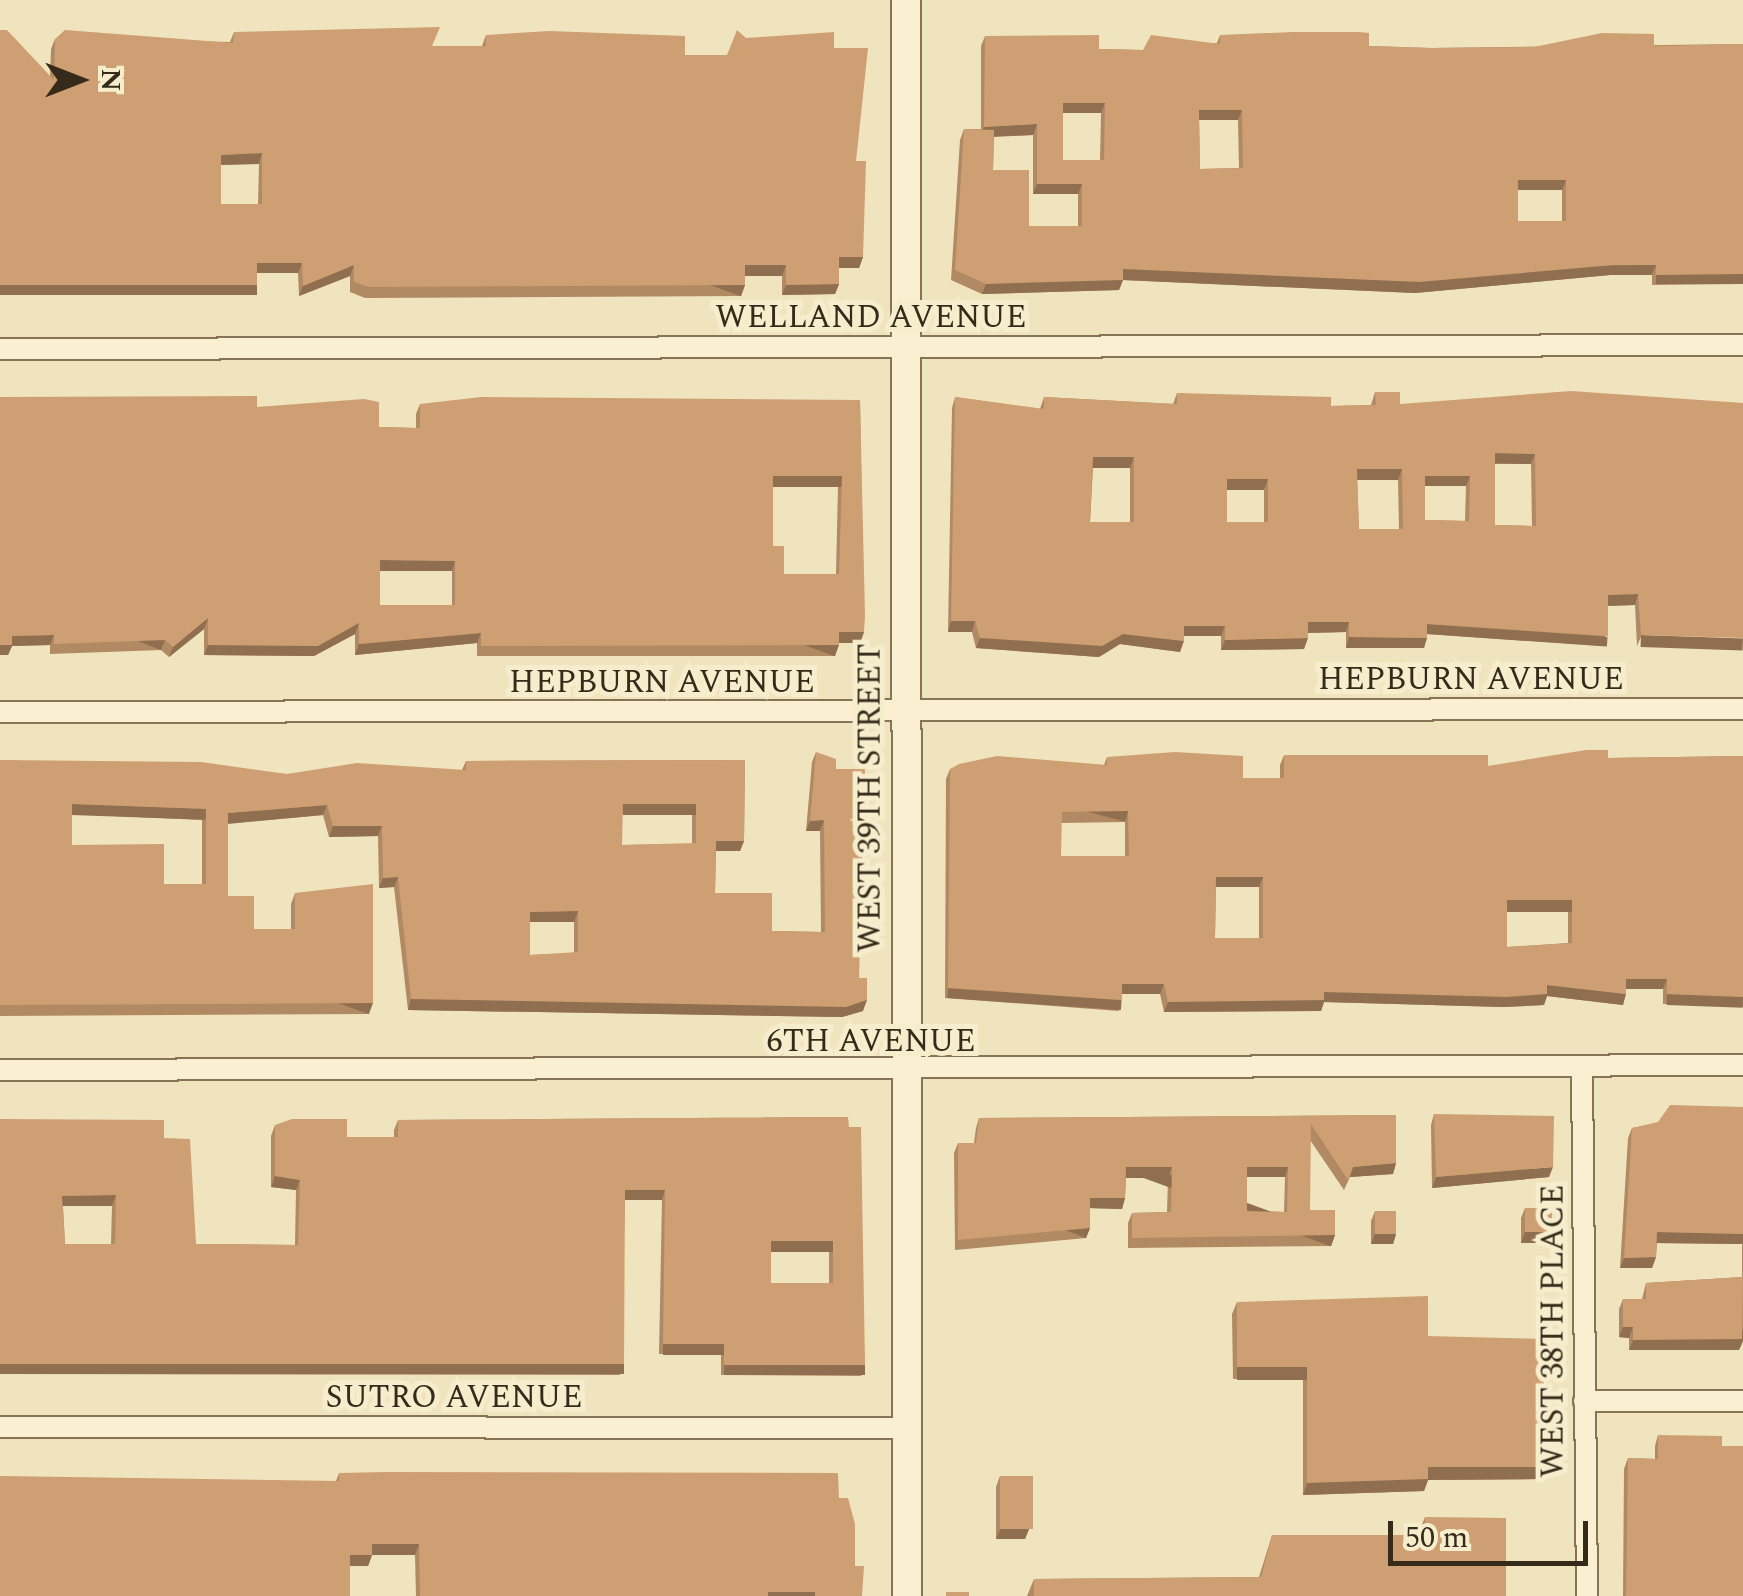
<!DOCTYPE html>
<html>
<head>
<meta charset="utf-8">
<style>
  body { margin:0 }
  #map { position:relative; width:1743px; height:1596px; overflow:hidden; background:#efe4bd; font-family:Spectral,serif }
  div>[style] { position:absolute }
  .roads { filter:drop-shadow(2px 0 #877456) drop-shadow(-2px 0 #877456) drop-shadow(0 2px #877456) drop-shadow(0 -2px #877456) }
  .minor>* { height:20px; margin:-10px; padding:0 10px; transform-origin:10px; border-radius:10px; background:#faf0d1 }
  .tertiary>* { height:28px; margin:-14px; padding:0 14px; transform-origin:14px; border-radius:14px; background:#faf0d1 }
  .wall>* { inset:0; background:#b18962 }
  .shaded-wall>* { inset:0; background:#906f50; transform-origin:0 0 }
  .building>* { inset:0; background:#ce9f72; transform-origin:0 0 }
  span { translate:-50% -50%; white-space:nowrap; text-align:center; line-height:1.15; -webkit-text-stroke:10px #f6edcd; paint-order:stroke }
  .street-label { font-size:32px; color:#362a1b }
  .north { position:absolute; left:30px; top:30px; width:100px; height:100px; -webkit-text-stroke:8px #f6edcd; paint-order:stroke; rotate:90deg; font-size:28px; font-weight:700; line-height:40px; text-align:center; color:#362a1b }
  .north::after { content:''; display:block; margin:auto; width:35px; height:45px; background:#362a1b; clip-path:polygon(50% 0,100% 100%,50% 72%,0 100%) }
  .scale { position:absolute; left:1388px; top:1521px; width:200px; height:45px; box-sizing:border-box; border:5px solid #362a1b; border-top:0; padding-left:12px; font-size:30px; line-height:35px; white-space:nowrap; color:#362a1b; -webkit-text-stroke:8px #f6edcd; paint-order:stroke }
</style>
</head>
<body>
<div id="map">
  <div class="roads">
    <div class="minor">
      <div style="left:0;top:349px;width:1743px;rotate:-0.13deg"></div>
      <div style="left:0;top:712px;width:1743px;rotate:-0.1deg"></div>
      <div style="left:1582px;top:1066px;width:530px;rotate:89.46deg"></div>
      <div style="left:0;top:1070px;width:1743px;rotate:-0.16deg"></div>
      <div style="left:1584px;top:1401px;width:159px"></div>
      <div style="left:0;top:1427px;width:907px;rotate:0.06deg"></div>
    </div>
    <div class="tertiary">
      <div style="left:906px;top:0;width:1596px;rotate:89.96deg"></div>
    </div>
  </div>
  <div class="wall">
    <div style="clip-path:polygon(evenodd,234px 32px,432px 46px,482px 46px,486px 35px,685px 55px,727px 55px,746px 38px,834px 48px,856px 161px,863px 257px,859px 268px,839px 268px,839px 284px,835px 294px,782px 295px,782px 276px,745px 276px,745px 285px,741px 296px,365px 298px,350px 292px,350px 276px,299px 296px,298px 273px,257px 273px,257px 285px,254px 295px,0 295px,50px 76px,51px 49px,55px 39px,230px 42px,234px 32px,259px 164px,258px 204px,221px 204px,221px 165px,259px 164px)"></div>
    <div style="clip-path:polygon(evenodd,1220px 35px,1369px 46px,1431px 48px,1743px 44px,1743px 284px,1652px 285px,1652px 275px,1610px 275px,1415px 293px,1123px 280px,1119px 290px,982px 294px,951px 280px,960px 140px,964px 129px,981px 129px,981px 46px,985px 36px,1099px 49px,1143px 50px,1217px 43px,1220px 35px,1063px 113px,1101px 113px,1100px 160px,1063px 160px,1063px 113px,1220px 35px,1199px 120px,1238px 120px,1239px 168px,1200px 169px,1199px 120px,1220px 35px,1033px 135px,1033px 194px,1078px 194px,1078px 226px,1029px 226px,993px 170px,994px 137px,1033px 135px,1220px 35px,1518px 190px,1562px 190px,1562px 221px,1518px 221px,1518px 190px)"></div>
    <div style="clip-path:polygon(evenodd,1375px 392px,1400px 404px,1743px 403px,1637px 646px,1635px 605px,1608px 606px,1604px 646px,1427px 634px,1424px 648px,1346px 648px,1346px 632px,1308px 633px,1304px 649px,1221px 650px,1221px 636px,1184px 636px,1180px 652px,1120px 644px,1099px 657px,976px 648px,972px 632px,948px 632px,952px 408px,955px 397px,1040px 409px,1044px 397px,1173px 404px,1177px 393px,1331px 406px,1371px 405px,1375px 392px,1495px 464px,1531px 464px,1532px 526px,1495px 525px,1495px 464px,1375px 392px,1093px 468px,1130px 468px,1130px 522px,1090px 522px,1093px 468px,1375px 392px,1357px 480px,1398px 480px,1399px 529px,1359px 529px,1357px 480px,1375px 392px,1425px 486px,1466px 486px,1465px 521px,1425px 520px,1425px 486px,1375px 392px,1227px 490px,1264px 490px,1264px 522px,1227px 522px,1227px 490px)"></div>
    <div style="clip-path:polygon(evenodd,0 397px,257px 407px,379px 427px,416px 428px,416px 414px,420px 404px,860px 400px,864px 632px,860px 643px,839px 643px,835px 656px,477px 656px,477px 643px,355px 655px,355px 634px,314px 656px,204px 655px,204px 629px,169px 657px,161px 650px,50px 654px,50px 645px,12px 646px,8px 655px,0 655px,0 397px,773px 486px,838px 486px,836px 574px,784px 574px,773px 546px,773px 486px,0 397px,380px 571px,452px 571px,452px 605px,380px 605px,380px 571px)"></div>
    <div style="clip-path:polygon(evenodd,816px 752px,836px 769px,863px 1011px,842px 1017px,408px 1010px,394px 887px,379px 888px,378px 836px,329px 837px,323px 815px,228px 824px,228px 896px,254px 929px,291px 929px,291px 904px,295px 893px,369px 1014px,0 1016px,0 760px,287px 774px,462px 770px,466px 761px,745px 760px,744px 841px,740px 851px,716px 851px,715px 893px,772px 931px,821px 932px,820px 831px,806px 831px,812px 762px,816px 752px,72px 814px,202px 820px,202px 884px,164px 884px,72px 845px,72px 814px,816px 752px,622px 814px,692px 814px,692px 844px,622px 845px,622px 814px,816px 752px,530px 922px,574px 922px,574px 953px,530px 955px,530px 922px)"></div>
    <div style="clip-path:polygon(evenodd,1284px 755px,1488px 766px,1608px 758px,1743px 756px,1743px 1007px,1663px 1004px,1663px 989px,1626px 989px,1623px 1005px,1547px 996px,1544px 1005px,1503px 1007px,1324px 1002px,1321px 1011px,1164px 1012px,1160px 994px,1122px 994px,1119px 1011px,945px 998px,946px 779px,950px 769px,1104px 765px,1107px 757px,1243px 778px,1280px 778px,1280px 765px,1284px 755px,1125px 822px,1125px 856px,1061px 856px,1061px 823px,1125px 822px,1284px 755px,1216px 887px,1259px 887px,1259px 938px,1215px 938px,1216px 887px,1284px 755px,1507px 911px,1568px 911px,1568px 943px,1507px 947px,1507px 911px)"></div>
    <div style="clip-path:polygon(1743px 1107px,1743px 1341px,1739px 1350px,1629px 1350px,1629px 1338px,1619px 1337px,1619px 1309px,1623px 1299px,1642px 1299px,1646px 1283px,1742px 1277px,1742px 1244px,1657px 1243px,1656px 1257px,1652px 1268px,1620px 1268px,1628px 1138px,1632px 1128px)"></div>
    <div style="clip-path:polygon(1434px 1114px,1549px 1177px,1432px 1188px,1431px 1125px)"></div>
    <div style="clip-path:polygon(evenodd,1396px 1115px,1396px 1163px,1393px 1174px,1350px 1177px,1344px 1190px,1310px 1140px,1310px 1210px,1335px 1235px,1331px 1246px,1128px 1248px,1128px 1223px,1132px 1213px,1167px 1212px,1168px 1178px,1126px 1178px,1125px 1198px,1122px 1209px,1090px 1208px,1090px 1228px,1086px 1238px,955px 1250px,954px 1153px,958px 1143px,974px 1143px,976px 1128px,979px 1118px,1396px 1115px,1247px 1177px,1285px 1177px,1284px 1212px,1247px 1211px,1247px 1177px)"></div>
    <div style="clip-path:polygon(evenodd,848px 1117px,865px 1365px,861px 1376px,721px 1375px,721px 1354px,659px 1354px,662px 1200px,625px 1200px,620px 1375px,0 1374px,0 1119px,164px 1138px,196px 1244px,295px 1245px,296px 1190px,271px 1187px,271px 1136px,275px 1125px,347px 1137px,394px 1137px,394px 1130px,398px 1120px,848px 1117px,63px 1206px,112px 1206px,111px 1244px,65px 1244px,63px 1206px,848px 1117px,771px 1251px,829px 1251px,829px 1283px,771px 1283px,771px 1251px)"></div>
    <div style="clip-path:polygon(1525px 1208px,1553px 1232px,1549px 1243px,1521px 1243px,1521px 1218px)"></div>
    <div style="clip-path:polygon(1375px 1211px,1396px 1234px,1393px 1244px,1371px 1244px,1371px 1221px)"></div>
    <div style="clip-path:polygon(1237px 1302px,1428px 1336px,1540px 1479px,1428px 1480px,1424px 1491px,1303px 1495px,1303px 1379px,1233px 1379px,1232px 1314px)"></div>
    <div style="clip-path:polygon(1658px 1435px,1722px 1446px,1743px 1596px,1623px 1596px,1624px 1469px,1628px 1458px,1655px 1459px,1655px 1446px)"></div>
    <div style="clip-path:polygon(339px 1473px,839px 1498px,862px 1596px,416px 1596px,415px 1555px,372px 1555px,368px 1566px,336px 1481px)"></div>
    <div style="clip-path:polygon(1000px 1476px,1029px 1529px,1025px 1539px,996px 1539px,996px 1487px)"></div>
    <div style="clip-path:polygon(1425px 1517px,1506px 1596px,1027px 1596px,1034px 1579px,1259px 1577px,1272px 1535px,1418px 1535px)"></div>
  </div>
  <div class="shaded-wall">
    <div style="clip-path:polygon(1063px 103px,1105px 103px,1101px 113px,1060px 113px)"></div>
    <div style="clip-path:polygon(1199px 110px,1242px 110px,1238px 120px,1195px 120px)"></div>
    <div style="clip-path:polygon(1037px 124px,1033px 135px,980px 137px,984px 127px)"></div>
    <div style="clip-path:polygon(262px 153px,259px 164px,218px 165px,221px 155px)"></div>
    <div style="clip-path:polygon(1518px 180px,1566px 180px,1562px 190px,1514px 190px)"></div>
    <div style="clip-path:polygon(1037px 184px,1082px 184px,1078px 194px,1033px 194px)"></div>
    <div style="clip-path:polygon(839px 257px,863px 257px,859px 268px,835px 268px)"></div>
    <div style="clip-path:polygon(257px 263px,302px 263px,298px 273px,253px 273px)"></div>
    <div style="clip-path:polygon(354px 265px,350px 276px,299px 296px,303px 286px)"></div>
    <div style="clip-path:polygon(745px 265px,786px 265px,782px 276px,741px 276px)"></div>
    <div style="clip-path:polygon(1656px 265px,1652px 275px,1610px 275px,1415px 293px,1123px 280px,1119px 290px,982px 294px,986px 284px,1123px 269px)"></div>
    <div style="left:1743px;top:274px;width:10px;height:87px;rotate:90deg"></div>
    <div style="clip-path:polygon(839px 284px,835px 294px,782px 295px,786px 285px)"></div>
    <div style="left:0;top:285px;width:257px;height:10px"></div>
    <div style="left:745px;top:285px;width:12px;height:376px;rotate:110deg"></div>
    <div style="clip-path:polygon(1495px 453px,1535px 454px,1531px 464px,1491px 463px)"></div>
    <div style="clip-path:polygon(1093px 457px,1134px 457px,1130px 468px,1089px 468px)"></div>
    <div style="clip-path:polygon(1357px 469px,1402px 469px,1398px 480px,1353px 480px)"></div>
    <div style="left:773px;top:476px;width:69px;height:11px"></div>
    <div style="clip-path:polygon(1425px 476px,1470px 476px,1466px 486px,1421px 486px)"></div>
    <div style="clip-path:polygon(1227px 479px,1268px 479px,1264px 490px,1223px 490px)"></div>
    <div style="clip-path:polygon(380px 560px,455px 561px,452px 571px,376px 571px)"></div>
    <div style="clip-path:polygon(1638px 594px,1635px 605px,1604px 606px,1608px 595px)"></div>
    <div style="clip-path:polygon(208px 618px,204px 629px,169px 657px,173px 647px)"></div>
    <div style="clip-path:polygon(951px 621px,975px 621px,972px 632px,948px 632px)"></div>
    <div style="clip-path:polygon(1308px 622px,1349px 622px,1346px 632px,1304px 633px)"></div>
    <div style="clip-path:polygon(359px 623px,355px 634px,314px 656px,204px 655px,208px 645px)"></div>
    <div style="left:1427px;top:624px;width:181px;height:10px;rotate:4deg"></div>
    <div style="clip-path:polygon(1184px 626px,1225px 626px,1221px 636px,1180px 636px)"></div>
    <div style="clip-path:polygon(839px 632px,864px 632px,860px 643px,835px 643px)"></div>
    <div style="clip-path:polygon(481px 633px,477px 643px,355px 655px,359px 644px)"></div>
    <div style="clip-path:polygon(1123px 634px,1184px 641px,1180px 652px,1120px 644px,1099px 657px,976px 648px,980px 638px)"></div>
    <div style="clip-path:polygon(54px 635px,50px 645px,12px 646px,8px 655px,0 655px,0 645px,12px 636px)"></div>
    <div style="left:1641px;top:635px;width:102px;height:12px;rotate:2deg"></div>
    <div style="clip-path:polygon(1349px 637px,1427px 638px,1424px 648px,1346px 648px)"></div>
    <div style="clip-path:polygon(1308px 638px,1304px 649px,1221px 650px,1225px 640px)"></div>
    <div style="left:165px;top:640px;width:11px;height:111px;rotate:112deg"></div>
    <div style="left:839px;top:645px;width:12px;height:358px;rotate:110deg"></div>
    <div style="left:72px;top:804px;width:134px;height:11px;rotate:2deg"></div>
    <div style="left:623px;top:804px;width:73px;height:11px"></div>
    <div style="clip-path:polygon(327px 805px,323px 815px,224px 824px,228px 813px)"></div>
    <div style="left:1128px;top:811px;width:11px;height:66px;rotate:105deg"></div>
    <div style="clip-path:polygon(824px 820px,820px 831px,806px 831px,810px 821px)"></div>
    <div style="clip-path:polygon(333px 826px,382px 826px,378px 836px,329px 837px)"></div>
    <div style="clip-path:polygon(716px 841px,744px 841px,740px 851px,712px 851px)"></div>
    <div style="clip-path:polygon(398px 877px,394px 887px,379px 888px,383px 878px)"></div>
    <div style="clip-path:polygon(1216px 877px,1263px 877px,1259px 887px,1212px 887px)"></div>
    <div style="left:1507px;top:900px;width:65px;height:12px"></div>
    <div style="clip-path:polygon(578px 911px,574px 922px,526px 922px,530px 912px)"></div>
    <div style="clip-path:polygon(1626px 979px,1667px 979px,1663px 989px,1623px 989px)"></div>
    <div style="clip-path:polygon(1122px 984px,1164px 984px,1160px 994px,1119px 994px)"></div>
    <div style="clip-path:polygon(1547px 985px,1626px 994px,1623px 1005px,1547px 996px,1544px 1005px,1503px 1007px,1324px 1002px,1321px 1011px,1164px 1012px,1168px 1002px,1324px 992px)"></div>
    <div style="left:948px;top:988px;width:174px;height:10px;rotate:4deg"></div>
    <div style="left:1667px;top:994px;width:76px;height:11px;rotate:2deg"></div>
    <div style="clip-path:polygon(411px 999px,867px 1000px,863px 1011px,842px 1017px,408px 1010px)"></div>
    <div style="left:373px;top:1003px;width:12px;height:373px;rotate:110deg"></div>
    <div style="clip-path:polygon(1396px 1163px,1393px 1174px,1350px 1177px,1353px 1167px)"></div>
    <div style="clip-path:polygon(1126px 1167px,1172px 1167px,1168px 1178px,1122px 1178px)"></div>
    <div style="clip-path:polygon(1247px 1167px,1288px 1167px,1285px 1177px,1243px 1177px)"></div>
    <div style="clip-path:polygon(1553px 1167px,1549px 1177px,1432px 1188px,1436px 1177px)"></div>
    <div style="clip-path:polygon(275px 1176px,300px 1180px,296px 1190px,271px 1187px)"></div>
    <div style="clip-path:polygon(625px 1190px,665px 1190px,662px 1200px,621px 1200px)"></div>
    <div style="clip-path:polygon(116px 1195px,112px 1206px,59px 1206px,62px 1196px)"></div>
    <div style="clip-path:polygon(1090px 1198px,1125px 1198px,1122px 1209px,1086px 1208px)"></div>
    <div style="left:1090px;top:1228px;width:11px;height:133px;rotate:112deg"></div>
    <div style="clip-path:polygon(1525px 1232px,1553px 1232px,1549px 1243px,1521px 1243px)"></div>
    <div style="clip-path:polygon(1657px 1232px,1743px 1234px,1743px 1240px,1742px 1244px,1654px 1243px)"></div>
    <div style="clip-path:polygon(1375px 1234px,1396px 1234px,1393px 1244px,1371px 1244px)"></div>
    <div style="left:1335px;top:1235px;width:12px;height:203px;rotate:110deg"></div>
    <div style="left:771px;top:1241px;width:62px;height:11px"></div>
    <div style="clip-path:polygon(1656px 1257px,1652px 1268px,1620px 1268px,1624px 1258px)"></div>
    <div style="clip-path:polygon(1623px 1327px,1633px 1327px,1629px 1338px,1619px 1337px)"></div>
    <div style="clip-path:polygon(1743px 1330px,1743px 1341px,1739px 1350px,1629px 1350px,1633px 1340px)"></div>
    <div style="left:663px;top:1344px;width:61px;height:11px"></div>
    <div style="left:0;top:1364px;width:624px;height:10px"></div>
    <div style="left:724px;top:1365px;width:141px;height:10px"></div>
    <div style="left:1237px;top:1367px;width:70px;height:13px"></div>
    <div style="clip-path:polygon(1428px 1467px,1544px 1467px,1540px 1479px,1428px 1480px,1424px 1491px,1303px 1495px,1307px 1483px)"></div>
    <div style="clip-path:polygon(1000px 1529px,1029px 1529px,1025px 1539px,996px 1539px)"></div>
    <div style="clip-path:polygon(372px 1544px,419px 1544px,415px 1555px,368px 1555px)"></div>
    <div style="clip-path:polygon(350px 1555px,372px 1555px,368px 1566px,345px 1566px)"></div>
    <div style="left:768px;top:1592px;width:47px;height:4px"></div>
  </div>
  <div class="building">
    <div style="clip-path:polygon(evenodd,440px 27px,432px 46px,486px 46px,486px 35px,549px 31px,685px 36px,685px 55px,727px 55px,737px 30px,746px 38px,834px 32px,834px 48px,868px 48px,856px 161px,866px 161px,863px 257px,839px 257px,839px 284px,786px 285px,786px 265px,745px 265px,745px 285px,369px 287px,354px 282px,354px 265px,303px 286px,302px 263px,257px 263px,257px 285px,0 285px,0 30px,7px 30px,54px 80px,55px 39px,65px 30px,233px 43px,234px 32px,440px 27px,262px 153px,262px 204px,221px 204px,221px 155px,262px 153px)"></div>
    <div style="clip-path:polygon(evenodd,1293px 32px,1359px 32px,1369px 33px,1369px 46px,1431px 48px,1534px 47px,1602px 33px,1654px 34px,1654px 46px,1743px 44px,1743px 274px,1656px 275px,1656px 265px,1614px 265px,1419px 282px,1123px 269px,1123px 280px,986px 284px,955px 270px,964px 129px,994px 130px,993px 170px,1029px 170px,1029px 226px,1082px 226px,1082px 184px,1037px 184px,1037px 124px,984px 127px,985px 36px,1099px 35px,1099px 49px,1143px 50px,1151px 35px,1220px 44px,1220px 35px,1293px 32px,1063px 103px,1105px 103px,1104px 160px,1063px 160px,1063px 103px,1293px 32px,1199px 110px,1242px 110px,1243px 168px,1200px 169px,1199px 110px,1293px 32px,1518px 180px,1566px 180px,1566px 221px,1518px 221px,1518px 180px)"></div>
    <div style="clip-path:polygon(evenodd,1571px 391px,1743px 403px,1743px 638px,1641px 635px,1638px 594px,1608px 595px,1608px 636px,1427px 624px,1427px 638px,1349px 637px,1349px 622px,1308px 622px,1308px 638px,1225px 640px,1225px 626px,1184px 626px,1184px 641px,1123px 634px,1102px 646px,980px 638px,975px 621px,951px 621px,955px 397px,1044px 409px,1044px 397px,1177px 404px,1177px 393px,1331px 397px,1331px 406px,1376px 405px,1375px 392px,1400px 392px,1400px 404px,1571px 391px,1495px 453px,1535px 454px,1536px 526px,1495px 525px,1495px 453px,1571px 391px,1093px 457px,1134px 457px,1134px 522px,1090px 522px,1093px 457px,1571px 391px,1357px 469px,1402px 469px,1403px 529px,1359px 529px,1357px 469px,1571px 391px,1425px 476px,1470px 476px,1469px 521px,1425px 520px,1425px 476px,1571px 391px,1227px 479px,1268px 479px,1268px 522px,1227px 522px,1227px 479px)"></div>
    <div style="clip-path:polygon(evenodd,257px 396px,257px 407px,364px 399px,379px 402px,379px 427px,420px 428px,420px 404px,481px 397px,860px 400px,865px 616px,864px 632px,839px 632px,839px 645px,481px 646px,481px 633px,359px 644px,359px 623px,318px 646px,208px 645px,208px 618px,173px 647px,165px 640px,54px 644px,54px 635px,12px 636px,12px 645px,0 645px,0 397px,257px 396px,773px 476px,842px 476px,839px 574px,784px 574px,784px 546px,773px 546px,773px 476px,257px 396px,380px 560px,455px 561px,455px 605px,380px 605px,380px 560px)"></div>
    <div style="clip-path:polygon(evenodd,1586px 750px,1608px 750px,1608px 758px,1743px 756px,1743px 997px,1667px 994px,1667px 979px,1626px 979px,1626px 994px,1547px 985px,1547px 994px,1507px 997px,1324px 992px,1324px 1000px,1168px 1002px,1164px 984px,1122px 984px,1122px 1000px,948px 988px,950px 769px,959px 764px,997px 756px,1107px 765px,1107px 757px,1175px 752px,1243px 756px,1243px 778px,1284px 778px,1284px 755px,1488px 755px,1488px 766px,1586px 750px,1128px 811px,1129px 856px,1061px 856px,1062px 812px,1128px 811px,1586px 750px,1216px 877px,1263px 877px,1263px 938px,1215px 938px,1216px 877px,1586px 750px,1507px 900px,1572px 900px,1572px 943px,1507px 947px,1507px 900px)"></div>
    <div style="clip-path:polygon(evenodd,816px 752px,836px 759px,836px 769px,865px 769px,859px 978px,867px 978px,867px 1000px,846px 1007px,411px 999px,398px 877px,383px 878px,382px 826px,333px 826px,327px 805px,228px 813px,228px 896px,254px 896px,254px 929px,295px 929px,295px 893px,373px 884px,373px 1003px,0 1005px,0 760px,201px 762px,287px 774px,357px 763px,466px 770px,466px 761px,745px 760px,744px 841px,716px 841px,715px 893px,772px 893px,772px 931px,825px 932px,824px 820px,810px 821px,816px 752px,72px 804px,206px 809px,206px 884px,164px 884px,164px 844px,72px 845px,72px 804px,816px 752px,623px 804px,696px 804px,696px 843px,622px 845px,623px 804px,816px 752px,578px 911px,578px 952px,530px 955px,530px 912px,578px 911px)"></div>
    <div style="clip-path:polygon(1670px 1105px,1743px 1107px,1743px 1234px,1657px 1232px,1656px 1257px,1624px 1258px,1632px 1128px,1658px 1122px)"></div>
    <div style="clip-path:polygon(1434px 1114px,1554px 1116px,1553px 1167px,1436px 1177px)"></div>
    <div style="clip-path:polygon(evenodd,1396px 1115px,1396px 1163px,1353px 1167px,1348px 1180px,1311px 1124px,1310px 1210px,1335px 1210px,1335px 1235px,1132px 1238px,1132px 1213px,1171px 1212px,1172px 1167px,1126px 1167px,1125px 1198px,1090px 1198px,1090px 1228px,958px 1240px,958px 1143px,976px 1143px,979px 1118px,1396px 1115px,1247px 1167px,1288px 1167px,1287px 1212px,1247px 1211px,1247px 1167px)"></div>
    <div style="clip-path:polygon(evenodd,848px 1117px,848px 1127px,861px 1127px,865px 1365px,724px 1365px,724px 1344px,663px 1344px,665px 1190px,625px 1190px,624px 1364px,0 1364px,0 1119px,164px 1120px,164px 1138px,190px 1139px,196px 1244px,298px 1245px,300px 1180px,275px 1176px,275px 1125px,292px 1119px,347px 1119px,347px 1137px,398px 1137px,398px 1120px,848px 1117px,116px 1195px,115px 1244px,65px 1244px,62px 1196px,116px 1195px,848px 1117px,771px 1241px,833px 1241px,833px 1283px,771px 1283px,771px 1241px)"></div>
    <div style="left:1525px;top:1208px;width:27px;height:24px"></div>
    <div style="left:1375px;top:1211px;width:21px;height:23px"></div>
    <div style="clip-path:polygon(1743px 1277px,1742px 1339px,1633px 1340px,1633px 1327px,1623px 1327px,1623px 1299px,1646px 1299px,1646px 1283px)"></div>
    <div style="clip-path:polygon(1428px 1296px,1428px 1336px,1544px 1339px,1544px 1467px,1428px 1467px,1428px 1479px,1307px 1483px,1307px 1367px,1237px 1367px,1237px 1302px)"></div>
    <div style="clip-path:polygon(1658px 1435px,1722px 1436px,1722px 1446px,1743px 1446px,1743px 1596px,1626px 1596px,1628px 1458px,1658px 1459px)"></div>
    <div style="clip-path:polygon(388px 1472px,838px 1473px,839px 1498px,848px 1498px,855px 1524px,855px 1566px,864px 1566px,862px 1596px,815px 1596px,815px 1592px,768px 1592px,768px 1596px,420px 1596px,419px 1544px,372px 1544px,372px 1555px,350px 1555px,350px 1596px,0 1596px,0 1476px,339px 1481px,339px 1473px)"></div>
    <div style="left:1000px;top:1476px;width:33px;height:53px"></div>
    <div style="clip-path:polygon(1425px 1517px,1506px 1518px,1506px 1596px,1034px 1596px,1034px 1579px,1261px 1577px,1272px 1535px,1425px 1535px)"></div>
    <div style="left:946px;top:1592px;width:23px;height:4px"></div>
  </div>
  <div class="street-label">
    <span style="left:871px;top:318px">WELLAND AVENUE</span>
    <span style="left:1471px;top:680px">HEPBURN AVENUE</span>
    <span style="left:662px;top:683px">HEPBURN AVENUE</span>
    <span style="left:871px;top:798px;rotate:-90deg">WEST 39TH STREET</span>
    <span style="left:871px;top:1042px">6TH AVENUE</span>
    <span style="left:1554px;top:1331px;rotate:-90deg">WEST 38TH PLACE</span>
    <span style="left:454px;top:1398px">SUTRO AVENUE</span>
  </div>
  <div class="north">N</div>
  <div class="scale">50 m</div>
</div>
</body>
</html>
